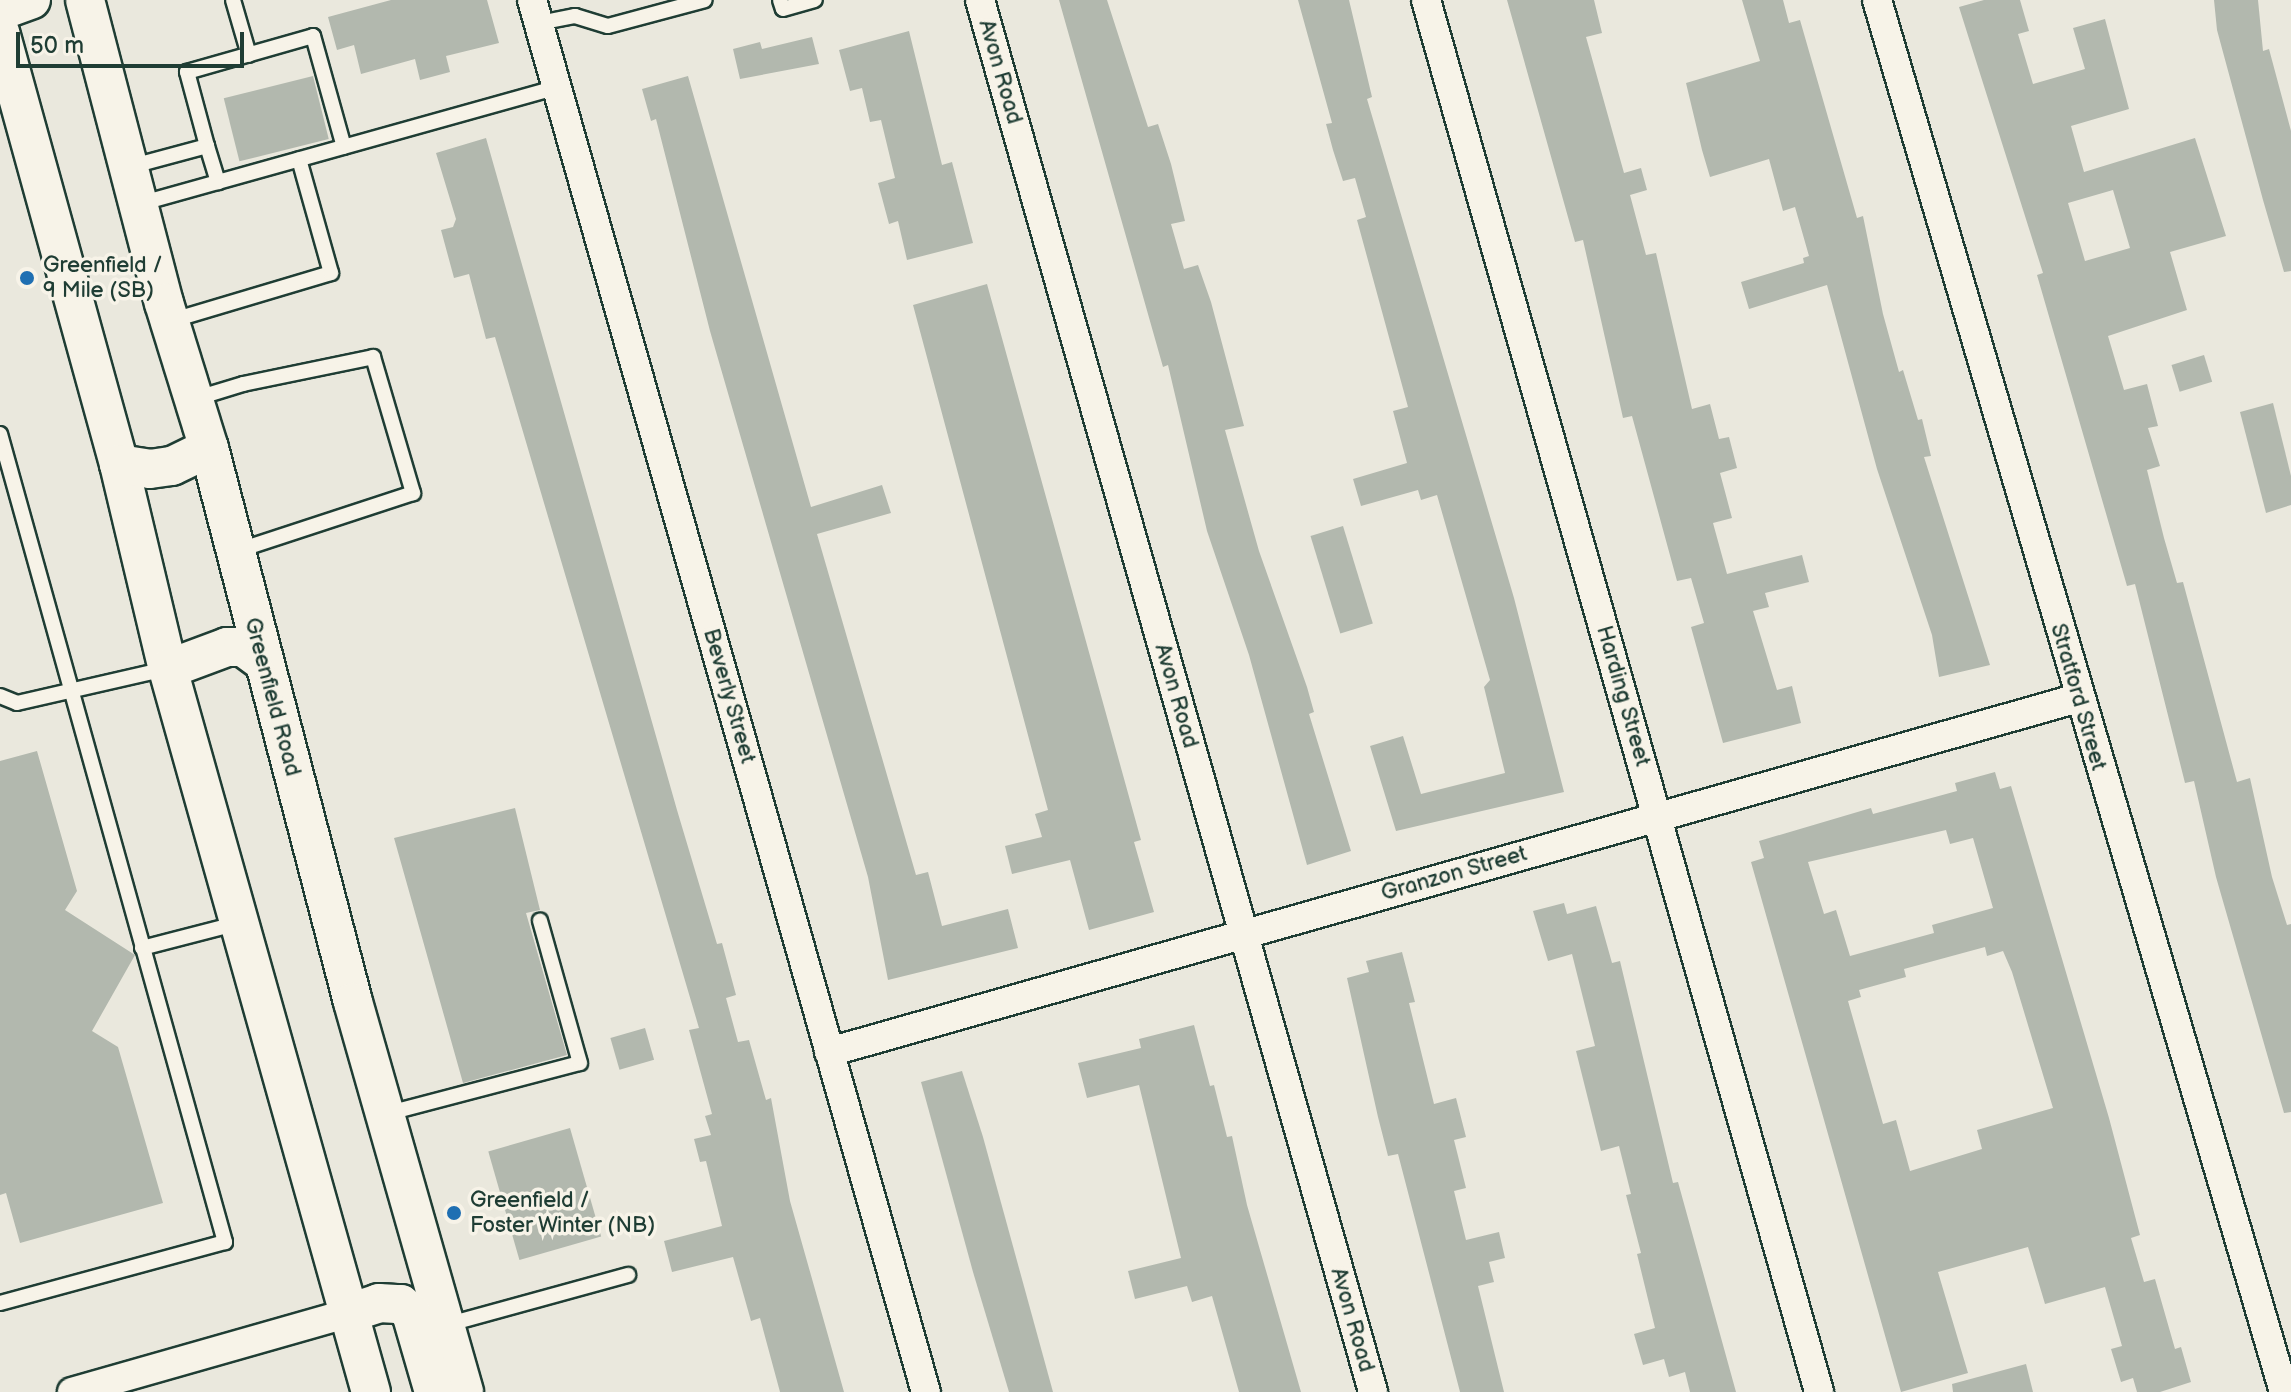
<!DOCTYPE html>
<html>
<head>
<meta charset="utf-8">
<style>
  body { margin:0 }
  #map { position:relative; width:2291px; height:1392px; overflow:hidden; background:#eae8dd; font-family:"Balsamiq Sans",sans-serif }
  div>[style] { position:absolute }
  .building>* { inset:0; background:#b2b8ae; transform-origin:0 0 }
  .roads { filter:drop-shadow(2px 0 #1f3d34) drop-shadow(-2px 0 #1f3d34) drop-shadow(0 2px #1f3d34) drop-shadow(0 -2px #1f3d34) }
  .lane>* { height:14px; margin:-7px; padding:0 7px; transform-origin:7px; border-radius:7px; background:#f7f3e8 }
  .street>* { height:28px; margin:-14px; padding:0 14px; transform-origin:14px; border-radius:14px; background:#f7f3e8 }
  .secondary>* { height:38px; margin:-19px; padding:0 19px; transform-origin:19px; border-radius:19px; background:#f7f3e8 }
  .dots>* { width:22px; height:22px; translate:-50% -50%; box-sizing:border-box; border:4px solid #f7f3e8; border-radius:50% }
  span { translate:-50% -50%; white-space:nowrap; text-align:center; line-height:1.15; -webkit-text-stroke:7px #f7f3e8; paint-order:stroke }
  .street-label { font-size:22px; color:#1f3d34 }
  .poi-label { font-size:22px; color:#1f3d34 }
  .left { translate:0 -50%; text-align:left }
  .scale { position:absolute; left:16px; top:32px; width:228px; height:36px; box-sizing:border-box; border:4px solid #1f3d34; border-top:0; padding-left:10px; font-size:24px; line-height:28px; white-space:nowrap; color:#1f3d34; -webkit-text-stroke:6px #f7f3e8; paint-order:stroke }
</style>
</head>
<body>
<div id="map">
  <div class="building">
    <div style="clip-path:polygon(391px 0,487px 0,499px 43px,446px 56px,450px 72px,420px 80px,415px 59px,361px 74px,354px 45px,337px 50px,328px 17px)"></div>
    <div style="clip-path:polygon(1059px 0,1107px 0,1148px 127px,1158px 124px,1171px 164px,1185px 221px,1171px 224px,1184px 269px,1198px 265px,1211px 302px,1244px 426px,1225px 430px,1259px 551px,1307px 687px,1314px 712px,1309px 714px,1351px 851px,1307px 865px,1249px 655px,1207px 531px,1168px 365px,1163px 367px)"></div>
    <div style="clip-path:polygon(1298px 0,1349px 0,1372px 97px,1367px 99px,1514px 598px,1564px 792px,1396px 831px,1370px 746px,1403px 736px,1421px 794px,1505px 773px,1484px 687px,1490px 680px,1437px 495px,1421px 500px,1418px 490px,1361px 506px,1353px 479px,1407px 463px,1393px 411px,1408px 407px,1357px 220px,1366px 217px,1355px 178px,1343px 181px,1333px 150px,1326px 124px,1332px 123px)"></div>
    <div style="clip-path:polygon(1507px 0,1594px 0,1602px 33px,1586px 37px,1624px 173px,1641px 168px,1647px 190px,1630px 195px,1646px 255px,1656px 253px,1692px 409px,1710px 404px,1719px 439px,1729px 437px,1737px 468px,1720px 473px,1732px 518px,1713px 523px,1727px 574px,1802px 555px,1809px 582px,1765px 593px,1769px 607px,1753px 611px,1777px 690px,1792px 686px,1801px 723px,1723px 743px,1691px 627px,1704px 623px,1691px 578px,1677px 581px,1632px 416px,1623px 418px,1583px 240px,1575px 242px)"></div>
    <div style="clip-path:polygon(1742px 0,1783px 0,1789px 23px,1800px 20px,1857px 218px,1863px 216px,1883px 314px,1899px 372px,1903px 370px,1918px 420px,1922px 419px,1931px 456px,1924px 457px,1990px 665px,1939px 677px,1932px 635px,1877px 469px,1827px 285px,1749px 309px,1741px 282px,1804px 263px,1803px 258px,1809px 256px,1795px 207px,1783px 211px,1769px 159px,1710px 177px,1702px 150px,1686px 83px,1760px 61px)"></div>
    <div style="clip-path:polygon(evenodd,1984px 0,2020px 0,2029px 31px,2018px 34px,2033px 84px,2085px 69px,2073px 28px,2105px 19px,2129px 109px,2071px 126px,2084px 172px,2195px 138px,2226px 236px,2170px 252px,2187px 310px,2108px 336px,2124px 390px,2147px 384px,2158px 426px,2148px 428px,2160px 466px,2147px 470px,2164px 538px,2177px 583px,2183px 582px,2237px 782px,2250px 778px,2272px 877px,2287px 925px,2291px 924px,2291px 1112px,2284px 1113px,2216px 877px,2194px 781px,2185px 783px,2135px 584px,2127px 586px,2037px 275px,2043px 273px,1959px 7px,1984px 0,2113px 190px,2130px 248px,2085px 261px,2068px 203px,2113px 190px)"></div>
    <div style="clip-path:polygon(2214px 0,2258px 0,2263px 51px,2269px 49px,2291px 131px,2291px 271px,2284px 272px,2263px 200px,2217px 30px)"></div>
    <div style="clip-path:polygon(909px 31px,942px 165px,952px 162px,973px 243px,907px 260px,898px 221px,889px 224px,878px 183px,895px 178px,881px 120px,870px 122px,862px 88px,850px 91px,839px 50px)"></div>
    <div style="clip-path:polygon(812px 37px,819px 64px,740px 79px,733px 49px,760px 42px,762px 49px)"></div>
    <div style="left:313px;top:76px;width:65px;height:92px;rotate:76deg"></div>
    <div style="clip-path:polygon(688px 76px,811px 507px,882px 485px,891px 513px,817px 534px,916px 875px,928px 872px,942px 926px,1008px 909px,1018px 948px,888px 980px,868px 877px,710px 331px,656px 119px,651px 121px,642px 89px)"></div>
    <div style="clip-path:polygon(486px 138px,677px 810px,717px 944px,722px 943px,736px 995px,726px 998px,738px 1042px,749px 1040px,766px 1100px,771px 1098px,790px 1201px,844px 1392px,780px 1392px,760px 1318px,751px 1321px,733px 1257px,672px 1272px,664px 1241px,722px 1226px,706px 1161px,700px 1162px,694px 1139px,711px 1135px,705px 1116px,712px 1114px,689px 1030px,699px 1028px,495px 337px,486px 339px,469px 274px,454px 278px,441px 230px,453px 227px,456px 219px,436px 153px)"></div>
    <div style="clip-path:polygon(987px 284px,1141px 840px,1134px 842px,1154px 912px,1089px 930px,1070px 860px,1012px 874px,1005px 846px,1042px 837px,1035px 814px,1048px 810px,913px 305px)"></div>
    <div style="left:2204px;top:355px;width:28px;height:34px;rotate:73deg"></div>
    <div style="clip-path:polygon(2273px 403px,2291px 476px,2291px 505px,2266px 513px,2240px 412px)"></div>
    <div style="left:1343px;top:526px;width:102px;height:34px;rotate:73deg"></div>
    <div style="clip-path:polygon(37px 751px,77px 891px,65px 910px,135px 955px,92px 1031px,118px 1047px,163px 1203px,20px 1243px,6px 1193px,0 1195px,0 761px)"></div>
    <div style="clip-path:polygon(evenodd,1995px 772px,2000px 789px,2011px 786px,2109px 1118px,2140px 1235px,2131px 1238px,2144px 1282px,2155px 1279px,2175px 1349px,2181px 1347px,2191px 1382px,2160px 1392px,2137px 1392px,2133px 1378px,2121px 1382px,2111px 1349px,2122px 1346px,2105px 1287px,2045px 1304px,2028px 1247px,1938px 1272px,1968px 1373px,1901px 1392px,1751px 862px,1764px 858px,1759px 841px,1871px 808px,1873px 814px,1957px 791px,1955px 783px,1995px 772px,1946px 830px,1950px 844px,1973px 838px,1993px 908px,1932px 925px,1934px 933px,1850px 956px,1836px 910px,1824px 914px,1808px 862px,1946px 830px,1995px 772px,1985px 947px,1987px 956px,2003px 951px,2012px 972px,2053px 1108px,1977px 1130px,1982px 1149px,1910px 1171px,1896px 1120px,1883px 1124px,1848px 1001px,1861px 997px,1859px 990px,1906px 977px,1904px 969px,1985px 947px)"></div>
    <div style="clip-path:polygon(515px 808px,540px 910px,526px 913px,567px 1055px,463px 1083px,394px 838px)"></div>
    <div style="clip-path:polygon(1564px 903px,1567px 914px,1596px 906px,1612px 963px,1620px 961px,1673px 1183px,1678px 1182px,1736px 1392px,1690px 1392px,1685px 1372px,1669px 1377px,1664px 1359px,1643px 1365px,1634px 1334px,1655px 1328px,1637px 1254px,1641px 1253px,1626px 1195px,1631px 1194px,1619px 1146px,1601px 1151px,1576px 1051px,1595px 1046px,1572px 954px,1548px 961px,1533px 911px)"></div>
    <div style="clip-path:polygon(1402px 952px,1415px 1002px,1409px 1003px,1434px 1104px,1456px 1098px,1466px 1137px,1454px 1140px,1466px 1188px,1454px 1191px,1466px 1240px,1499px 1232px,1505px 1258px,1489px 1262px,1494px 1282px,1478px 1286px,1504px 1392px,1460px 1392px,1398px 1154px,1388px 1156px,1378px 1117px,1347px 978px,1369px 972px,1366px 961px)"></div>
    <div style="clip-path:polygon(1194px 1025px,1210px 1086px,1214px 1085px,1227px 1137px,1232px 1136px,1247px 1205px,1301px 1392px,1239px 1392px,1212px 1296px,1192px 1302px,1187px 1286px,1135px 1299px,1128px 1271px,1181px 1258px,1139px 1085px,1087px 1098px,1078px 1063px,1141px 1048px,1139px 1039px)"></div>
    <div style="left:645px;top:1028px;width:33px;height:36px;rotate:74deg"></div>
    <div style="clip-path:polygon(962px 1071px,983px 1137px,1053px 1392px,1009px 1392px,973px 1272px,921px 1082px)"></div>
    <div style="left:570px;top:1128px;width:113px;height:85px;rotate:74deg"></div>
    <div style="clip-path:polygon(2026px 1364px,2033px 1392px,1953px 1392px,1952px 1384px)"></div>
  </div>
  <div class="roads">
    <div class="lane">
      <div style="left:233px;top:0;width:57px;rotate:73.8deg"></div>
      <div style="left:780px;top:0;width:9px;rotate:72deg"></div>
      <div style="left:783px;top:9px;width:33px;rotate:-16deg"></div>
      <div style="left:539px;top:23px;width:37px;rotate:-11deg"></div>
      <div style="left:575px;top:16px;width:34px;rotate:17deg"></div>
      <div style="left:608px;top:26px;width:100px;rotate:-15deg"></div>
      <div style="left:207px;top:146px;width:77px;rotate:-105.1deg"></div>
      <div style="left:187px;top:72px;width:131px;rotate:-15.9deg"></div>
      <div style="left:313px;top:36px;width:115px;rotate:74.4deg"></div>
      <div style="left:129px;top:167px;width:81px;rotate:-15.1deg"></div>
      <div style="left:207px;top:146px;width:38px;rotate:73deg"></div>
      <div style="left:139px;top:204px;width:436px;rotate:-15.6deg"></div>
      <div style="left:170px;top:321px;width:168px;rotate:-16.6deg"></div>
      <div style="left:331px;top:273px;width:118px;rotate:-105.7deg"></div>
      <div style="left:194px;top:399px;width:51px;rotate:-17deg"></div>
      <div style="left:243px;top:384px;width:133px;rotate:-11.7deg"></div>
      <div style="left:373px;top:357px;width:142px;rotate:73.6deg"></div>
      <div style="left:413px;top:493px;width:185px;rotate:161.8deg"></div>
      <div style="left:0;top:434px;width:839px;rotate:74.44deg"></div>
      <div style="left:225px;top:1242px;width:233px;rotate:164.8deg"></div>
      <div style="left:0;top:696px;width:18px;rotate:22deg"></div>
      <div style="left:17px;top:703px;width:153px;rotate:-12.9deg"></div>
      <div style="left:142px;top:948px;width:100px;rotate:-14.5deg"></div>
      <div style="left:389px;top:1113px;width:197px;rotate:-14.7deg"></div>
      <div style="left:580px;top:1063px;width:148px;rotate:-105.7deg"></div>
      <div style="left:446px;top:1325px;width:189px;rotate:-15.4deg"></div>
    </div>
    <div class="street">
      <div style="left:532px;top:0;width:1447px;rotate:74.2deg"></div>
      <div style="left:980px;top:0;width:1446px;rotate:74.23deg"></div>
      <div style="left:1426px;top:0;width:1446px;rotate:74.23deg"></div>
      <div style="left:1877px;top:0;width:1450px;rotate:73.7deg"></div>
      <div style="left:829px;top:1052px;width:1298px;rotate:-15.82deg"></div>
      <div style="left:72px;top:1392px;width:288px;rotate:-15.9deg"></div>
    </div>
    <div class="secondary">
      <div style="left:85px;top:0;width:313px;rotate:75.4deg"></div>
      <div style="left:164px;top:303px;width:152px;rotate:72.8deg"></div>
      <div style="left:209px;top:448px;width:572px;rotate:75.43deg"></div>
      <div style="left:353px;top:1002px;width:405px;rotate:74.1deg"></div>
      <div style="left:0;top:11px;width:33px;rotate:-20deg"></div>
      <div style="left:0;top:32px;width:448px;rotate:74.6deg"></div>
      <div style="left:119px;top:464px;width:211px;rotate:76.6deg"></div>
      <div style="left:168px;top:669px;width:751px;rotate:74.32deg"></div>
      <div style="left:119px;top:464px;width:31px;rotate:9deg"></div>
      <div style="left:150px;top:469px;width:22px;rotate:-8deg"></div>
      <div style="left:172px;top:466px;width:41px;rotate:-25.9deg"></div>
      <div style="left:168px;top:669px;width:63px;rotate:-20.4deg"></div>
      <div style="left:227px;top:647px;width:16px"></div>
      <div style="left:243px;top:647px;width:24px;rotate:36deg"></div>
      <div style="left:349px;top:1313px;width:32px;rotate:-18deg"></div>
      <div style="left:379px;top:1303px;width:22px;rotate:3deg"></div>
      <div style="left:401px;top:1304px;width:13px;rotate:42deg"></div>
      <div style="left:411px;top:1313px;width:82px;rotate:73.8deg"></div>
    </div>
  </div>
  <div class="dots">
    <div style="left:27px;top:278px;background:#1f6fb2"></div>
    <div style="left:454px;top:1213px;background:#1f6fb2"></div>
  </div>
  <div class="street-label">
    <span style="left:1000px;top:72px;rotate:74deg">Avon Road</span>
    <span style="left:729px;top:696px;rotate:74deg">Beverly Street</span>
    <span style="left:1176px;top:696px;rotate:74deg">Avon Road</span>
    <span style="left:1623px;top:696px;rotate:74deg">Harding Street</span>
    <span style="left:272px;top:697px;rotate:75deg">Greenfield Road</span>
    <span style="left:2078px;top:697px;rotate:74deg">Stratford Street</span>
    <span style="left:1454px;top:874px;rotate:-16deg">Granzon Street</span>
    <span style="left:1352px;top:1320px;rotate:74deg">Avon Road</span>
  </div>
  <div class="poi-label">
    <span class="left" style="left:43px;top:278px">Greenfield /<br>9 Mile (SB)</span>
    <span class="left" style="left:470px;top:1213px">Greenfield /<br>Foster Winter (NB)</span>
  </div>
  <div class="scale">50 m</div>
</div>
</body>
</html>
